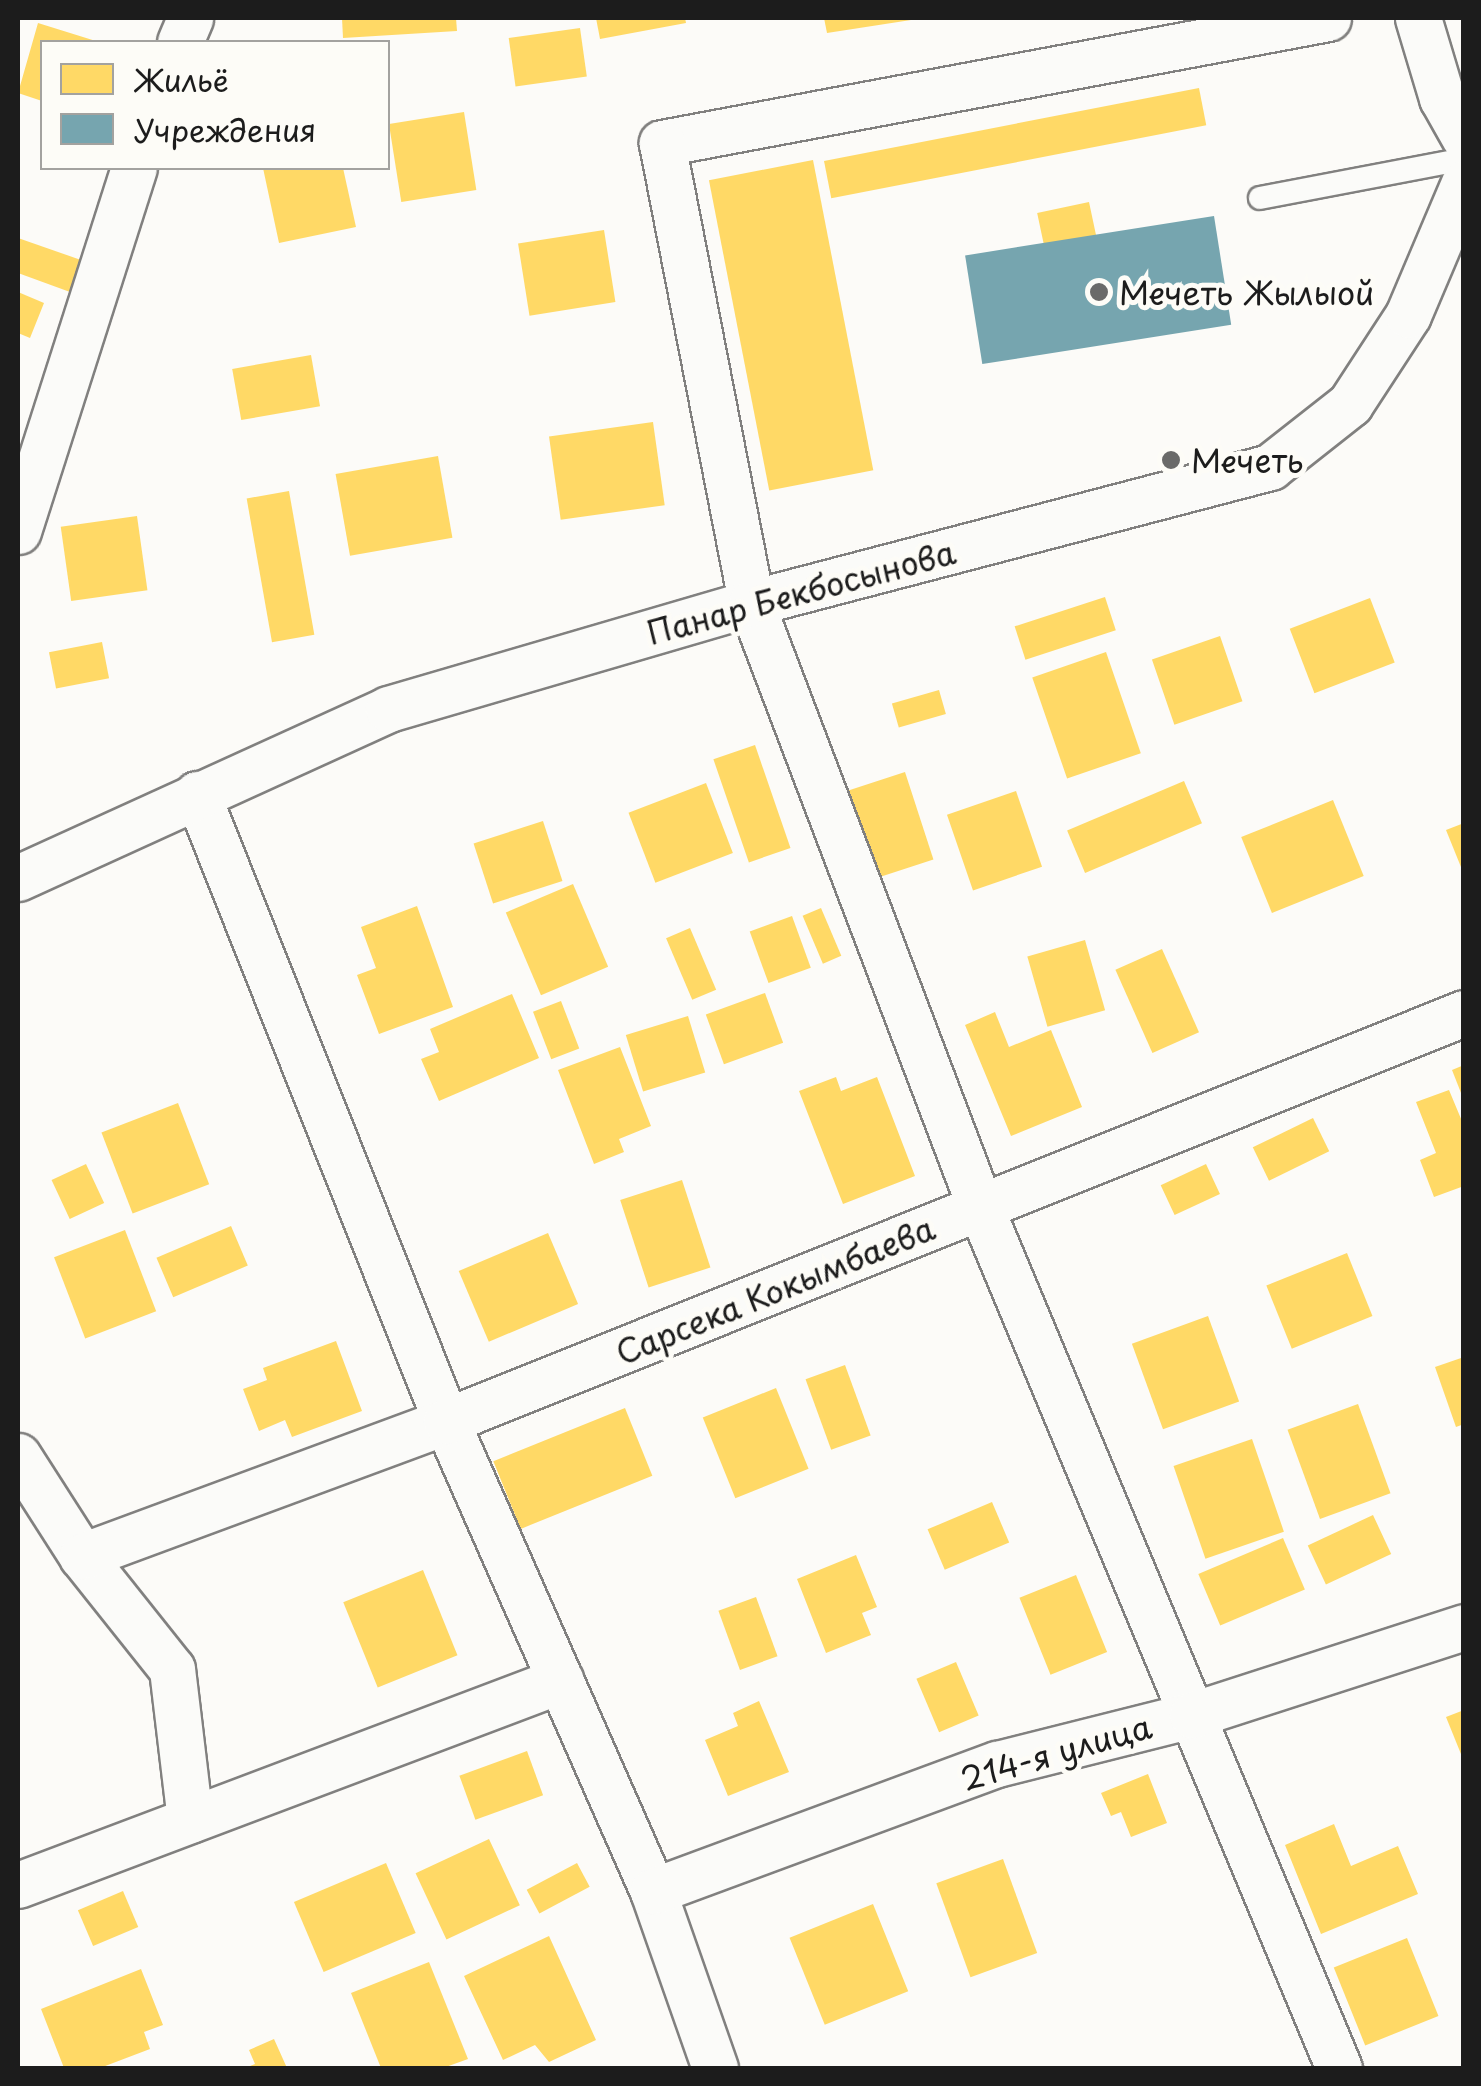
<!DOCTYPE html>
<html>
<head>
<meta charset="utf-8">
<style>
  body { margin:0 }
  #map { position:relative; width:1481px; height:2086px; overflow:hidden; background:#fcfbf8; font-family:"Playpen Sans",sans-serif }
  div>[style] { position:absolute }
  .homes>* { inset:0; background:#ffd966; transform-origin:0 0 }
  .public>* { inset:0; background:#76a5af; transform-origin:0 0 }
  .roads { filter:drop-shadow(2px 0 #81807f) drop-shadow(-2px 0 #81807f) drop-shadow(0 2px #81807f) drop-shadow(0 -2px #81807f) }
  .lane>* { height:22px; margin:-11px; padding:0 11px; transform-origin:11px; border-radius:11px; background:#fbfbf9 }
  .street>* { height:45px; margin:-22.5px; padding:0 22.5px; transform-origin:22.5px; border-radius:22.5px; background:#fbfbf9 }
  .dots>* { width:28px; height:28px; translate:-50% -50%; box-sizing:border-box; border:5px solid #fdfcf7; border-radius:50% }
  span { translate:-50% -50%; white-space:nowrap; text-align:center; line-height:1.15; -webkit-text-stroke:10px #fdfcf7; paint-order:stroke }
  .poi-label { font-size:32px; color:#1c1c1c }
  .left { translate:0 -50%; text-align:left }
  .street-label { font-size:32px; color:#1c1c1c }
  .frame { position:absolute; inset:0; border:20px solid #1c1c1c; pointer-events:none }
  .legend { position:absolute; left:40px; top:40px; width:350px; height:130px; box-sizing:border-box; background:#fdfcf7; border:2px solid #a3a29f; margin:0; padding:12px 18px; list-style:none; font-size:30px; color:#1c1c1c }
  .legend li { display:flex; align-items:center; gap:20px; height:50px }
  .legend b { width:50px; border:2px solid #a3a29f }
</style>
</head>
<body>
<div id="map">
  <div class="homes">
    <div style="clip-path:polygon(342px 18px,456px 18px,457px 31px,343px 38px)"></div>
    <div style="clip-path:polygon(596px 18px,685px 18px,686px 23px,600px 39px)"></div>
    <div style="clip-path:polygon(824px 18px,911px 18px,911px 20px,827px 33px)"></div>
    <div style="clip-path:polygon(38px 23px,99px 42px,42px 42px,42px 101px,18px 93px)"></div>
    <div style="left:580px;top:28px;width:49px;height:72px;rotate:82deg"></div>
    <div style="left:1199px;top:88px;width:38px;height:382px;rotate:79deg"></div>
    <div style="left:464px;top:112px;width:79px;height:76px;rotate:81deg"></div>
    <div style="left:813px;top:160px;width:316px;height:106px;rotate:79deg"></div>
    <div style="clip-path:polygon(263px 168px,343px 168px,356px 227px,279px 243px)"></div>
    <div style="left:1089px;top:202px;width:35px;height:53px;rotate:78deg"></div>
    <div style="left:604px;top:230px;width:73px;height:87px;rotate:81deg"></div>
    <div style="clip-path:polygon(18px 238px,81px 260px,70px 292px,18px 273px)"></div>
    <div style="clip-path:polygon(18px 292px,44px 303px,30px 338px,18px 333px)"></div>
    <div style="left:311px;top:355px;width:52px;height:80px;rotate:80deg"></div>
    <div style="left:653px;top:422px;width:84px;height:105px;rotate:82deg"></div>
    <div style="left:438px;top:456px;width:83px;height:104px;rotate:80deg"></div>
    <div style="left:289px;top:491px;width:146px;height:43px;rotate:80deg"></div>
    <div style="left:137px;top:516px;width:75px;height:77px;rotate:82deg"></div>
    <div style="left:1105px;top:597px;width:35px;height:95px;rotate:72deg"></div>
    <div style="left:1370px;top:598px;width:69px;height:86px;rotate:69deg"></div>
    <div style="left:1220px;top:636px;width:69px;height:72px;rotate:71deg"></div>
    <div style="left:102px;top:642px;width:37px;height:54px;rotate:79deg"></div>
    <div style="left:1106px;top:652px;width:107px;height:78px;rotate:71deg"></div>
    <div style="left:939px;top:690px;width:25px;height:49px;rotate:74deg"></div>
    <div style="left:755px;top:745px;width:109px;height:44px;rotate:71deg"></div>
    <div style="left:905px;top:772px;width:92px;height:66px;rotate:72deg"></div>
    <div style="left:1184px;top:781px;width:46px;height:127px;rotate:67deg"></div>
    <div style="left:706px;top:783px;width:75px;height:83px;rotate:69deg"></div>
    <div style="left:1016px;top:791px;width:80px;height:73px;rotate:71deg"></div>
    <div style="left:1333px;top:800px;width:82px;height:99px;rotate:68deg"></div>
    <div style="left:543px;top:821px;width:63px;height:73px;rotate:72deg"></div>
    <div style="clip-path:polygon(1464px 823px,1464px 872px,1463px 872px,1446px 830px)"></div>
    <div style="left:573px;top:884px;width:90px;height:73px;rotate:67deg"></div>
    <div style="clip-path:polygon(417px 906px,453px 1007px,379px 1034px,357px 975px,376px 968px,361px 927px)"></div>
    <div style="left:821px;top:908px;width:52px;height:20px;rotate:67deg"></div>
    <div style="left:792px;top:916px;width:55px;height:45px;rotate:70deg"></div>
    <div style="left:690px;top:928px;width:67px;height:26px;rotate:67deg"></div>
    <div style="left:1085px;top:940px;width:73px;height:60px;rotate:74deg"></div>
    <div style="left:1162px;top:949px;width:91px;height:51px;rotate:66deg"></div>
    <div style="left:765px;top:993px;width:53px;height:63px;rotate:70deg"></div>
    <div style="clip-path:polygon(512px 994px,539px 1058px,439px 1101px,421px 1059px,439px 1052px,430px 1029px)"></div>
    <div style="left:561px;top:1001px;width:51px;height:30px;rotate:69deg"></div>
    <div style="clip-path:polygon(995px 1012px,1009px 1047px,1051px 1030px,1082px 1107px,1011px 1136px,965px 1025px)"></div>
    <div style="left:688px;top:1016px;width:59px;height:65px;rotate:73deg"></div>
    <div style="clip-path:polygon(620px 1047px,651px 1126px,619px 1139px,624px 1152px,594px 1164px,558px 1070px)"></div>
    <div style="clip-path:polygon(1464px 1065px,1464px 1098px,1463px 1098px,1452px 1070px)"></div>
    <div style="clip-path:polygon(836px 1077px,841px 1091px,877px 1077px,915px 1176px,843px 1204px,799px 1091px)"></div>
    <div style="clip-path:polygon(1449px 1090px,1464px 1126px,1464px 1186px,1434px 1197px,1420px 1160px,1436px 1153px,1416px 1102px)"></div>
    <div style="left:178px;top:1103px;width:87px;height:82px;rotate:69deg"></div>
    <div style="left:1313px;top:1118px;width:37px;height:67px;rotate:64deg"></div>
    <div style="left:86px;top:1164px;width:43px;height:38px;rotate:65deg"></div>
    <div style="left:1206px;top:1164px;width:33px;height:50px;rotate:65deg"></div>
    <div style="left:682px;top:1180px;width:92px;height:65px;rotate:72deg"></div>
    <div style="left:231px;top:1226px;width:43px;height:81px;rotate:67deg"></div>
    <div style="left:125px;top:1230px;width:87px;height:76px;rotate:69deg"></div>
    <div style="left:548px;top:1233px;width:77px;height:97px;rotate:67deg"></div>
    <div style="left:1347px;top:1253px;width:68px;height:87px;rotate:68deg"></div>
    <div style="left:1208px;top:1316px;width:91px;height:81px;rotate:70deg"></div>
    <div style="clip-path:polygon(336px 1341px,362px 1411px,292px 1437px,285px 1420px,259px 1431px,243px 1389px,267px 1380px,263px 1368px)"></div>
    <div style="clip-path:polygon(1464px 1357px,1464px 1424px,1456px 1427px,1435px 1367px)"></div>
    <div style="left:845px;top:1365px;width:75px;height:42px;rotate:70deg"></div>
    <div style="left:776px;top:1388px;width:87px;height:79px;rotate:68deg"></div>
    <div style="left:1358px;top:1404px;width:95px;height:75px;rotate:70deg"></div>
    <div style="left:625px;top:1408px;width:73px;height:142px;rotate:68deg"></div>
    <div style="left:1252px;top:1439px;width:98px;height:83px;rotate:71deg"></div>
    <div style="left:992px;top:1502px;width:44px;height:70px;rotate:67deg"></div>
    <div style="left:1373px;top:1515px;width:43px;height:72px;rotate:65deg"></div>
    <div style="left:1283px;top:1538px;width:56px;height:92px;rotate:67deg"></div>
    <div style="clip-path:polygon(856px 1555px,877px 1607px,862px 1613px,871px 1635px,826px 1653px,797px 1579px)"></div>
    <div style="left:423px;top:1570px;width:92px;height:86px;rotate:68deg"></div>
    <div style="left:1076px;top:1575px;width:83px;height:61px;rotate:68deg"></div>
    <div style="left:756px;top:1597px;width:63px;height:40px;rotate:70deg"></div>
    <div style="left:956px;top:1662px;width:58px;height:43px;rotate:67deg"></div>
    <div style="clip-path:polygon(759px 1701px,789px 1772px,728px 1796px,705px 1740px,738px 1726px,733px 1713px)"></div>
    <div style="clip-path:polygon(1464px 1710px,1464px 1759px,1463px 1759px,1446px 1717px)"></div>
    <div style="left:527px;top:1751px;width:47px;height:72px;rotate:70deg"></div>
    <div style="clip-path:polygon(1148px 1774px,1167px 1823px,1131px 1837px,1121px 1812px,1111px 1816px,1101px 1793px)"></div>
    <div style="clip-path:polygon(1334px 1824px,1351px 1866px,1398px 1846px,1418px 1894px,1321px 1934px,1285px 1845px)"></div>
    <div style="left:489px;top:1839px;width:73px;height:81px;rotate:65deg"></div>
    <div style="left:1003px;top:1859px;width:100px;height:71px;rotate:70deg"></div>
    <div style="left:386px;top:1863px;width:76px;height:100px;rotate:67deg"></div>
    <div style="left:577px;top:1863px;width:27px;height:57px;rotate:62deg"></div>
    <div style="left:123px;top:1891px;width:39px;height:49px;rotate:67deg"></div>
    <div style="left:873px;top:1904px;width:94px;height:90px;rotate:68deg"></div>
    <div style="clip-path:polygon(549px 1936px,596px 2040px,549px 2062px,535px 2045px,503px 2060px,464px 1976px)"></div>
    <div style="left:1407px;top:1938px;width:84px;height:79px;rotate:68deg"></div>
    <div style="clip-path:polygon(429px 1962px,468px 2059px,443px 2068px,381px 2068px,351px 1993px)"></div>
    <div style="clip-path:polygon(141px 1969px,163px 2025px,144px 2032px,150px 2049px,100px 2068px,64px 2068px,41px 2009px)"></div>
    <div style="clip-path:polygon(274px 2039px,287px 2068px,245px 2068px,255px 2064px,249px 2050px)"></div>
  </div>
  <div class="public">
    <div style="left:1214px;top:216px;width:110px;height:252px;rotate:81deg"></div>
  </div>
  <div class="roads">
    <div class="lane">
      <div style="left:1260px;top:198px;width:208px;rotate:-10.8deg"></div>
    </div>
    <div class="street">
      <div style="left:1328px;top:18px;width:678px;rotate:169.37deg"></div>
      <div style="left:662px;top:143px;width:469px;rotate:79deg"></div>
      <div style="left:751px;top:603px;width:648px;rotate:69.22deg"></div>
      <div style="left:981px;top:1209px;width:931px;rotate:67.38deg"></div>
      <div style="left:1418px;top:18px;width:84px;rotate:73.3deg"></div>
      <div style="left:1442px;top:98px;width:45px;rotate:60.6deg"></div>
      <div style="left:180px;top:42px;width:26px;rotate:-67deg"></div>
      <div style="left:18px;top:531px;width:381px;rotate:-72.3deg"></div>
      <div style="left:197px;top:794px;width:675px;rotate:68.34deg"></div>
      <div style="left:446px;top:1421px;width:514px;rotate:66.23deg"></div>
      <div style="left:653px;top:1891px;width:188px;rotate:70.7deg"></div>
      <div style="left:18px;top:878px;width:407px;rotate:-24.5deg"></div>
      <div style="left:388px;top:709px;width:378px;rotate:-16.3deg"></div>
      <div style="left:751px;top:603px;width:537px;rotate:-14.68deg"></div>
      <div style="left:1270px;top:467px;width:102px;rotate:-38.2deg"></div>
      <div style="left:1350px;top:404px;width:106px;rotate:-56.9deg"></div>
      <div style="left:1408px;top:315px;width:143px;rotate:-67deg"></div>
      <div style="left:18px;top:1456px;width:119px;rotate:57.4deg"></div>
      <div style="left:82px;top:1556px;width:144px;rotate:51.5deg"></div>
      <div style="left:172px;top:1669px;width:152px;rotate:83.2deg"></div>
      <div style="left:82px;top:1556px;width:388px;rotate:-20.3deg"></div>
      <div style="left:446px;top:1421px;width:1097px;rotate:-21.84deg"></div>
      <div style="left:18px;top:1885px;width:580px;rotate:-20.68deg"></div>
      <div style="left:653px;top:1891px;width:367px;rotate:-20.3deg"></div>
      <div style="left:997px;top:1764px;width:201px;rotate:-14.1deg"></div>
      <div style="left:1192px;top:1715px;width:286px;rotate:-17.9deg"></div>
    </div>
  </div>
  <div class="dots">
    <div style="left:1099px;top:292px;background:#6a6a69"></div>
    <div style="left:1171px;top:460px;background:#6a6a69"></div>
  </div>
  <div class="poi-label">
    <span class="left" style="left:1119px;top:292px">Мечеть Жылыой</span>
    <span class="left" style="left:1191px;top:460px">Мечеть</span>
  </div>
  <div class="street-label">
    <span style="left:801px;top:592px;rotate:-15deg">Панар Бекбосынова</span>
    <span style="left:775px;top:1290px;rotate:-22deg">Сарсека Кокымбаева</span>
    <span style="left:1056px;top:1752px;rotate:-16deg">214-я улица</span>
  </div>
  <div class="frame"></div>
  <ul class="legend">
  <li><b style="height:28px;background:#ffd966"></b>Жильё</li>
  <li><b style="height:28px;background:#76a5af"></b>Учреждения</li>
  </ul>
</div>
</body>
</html>
